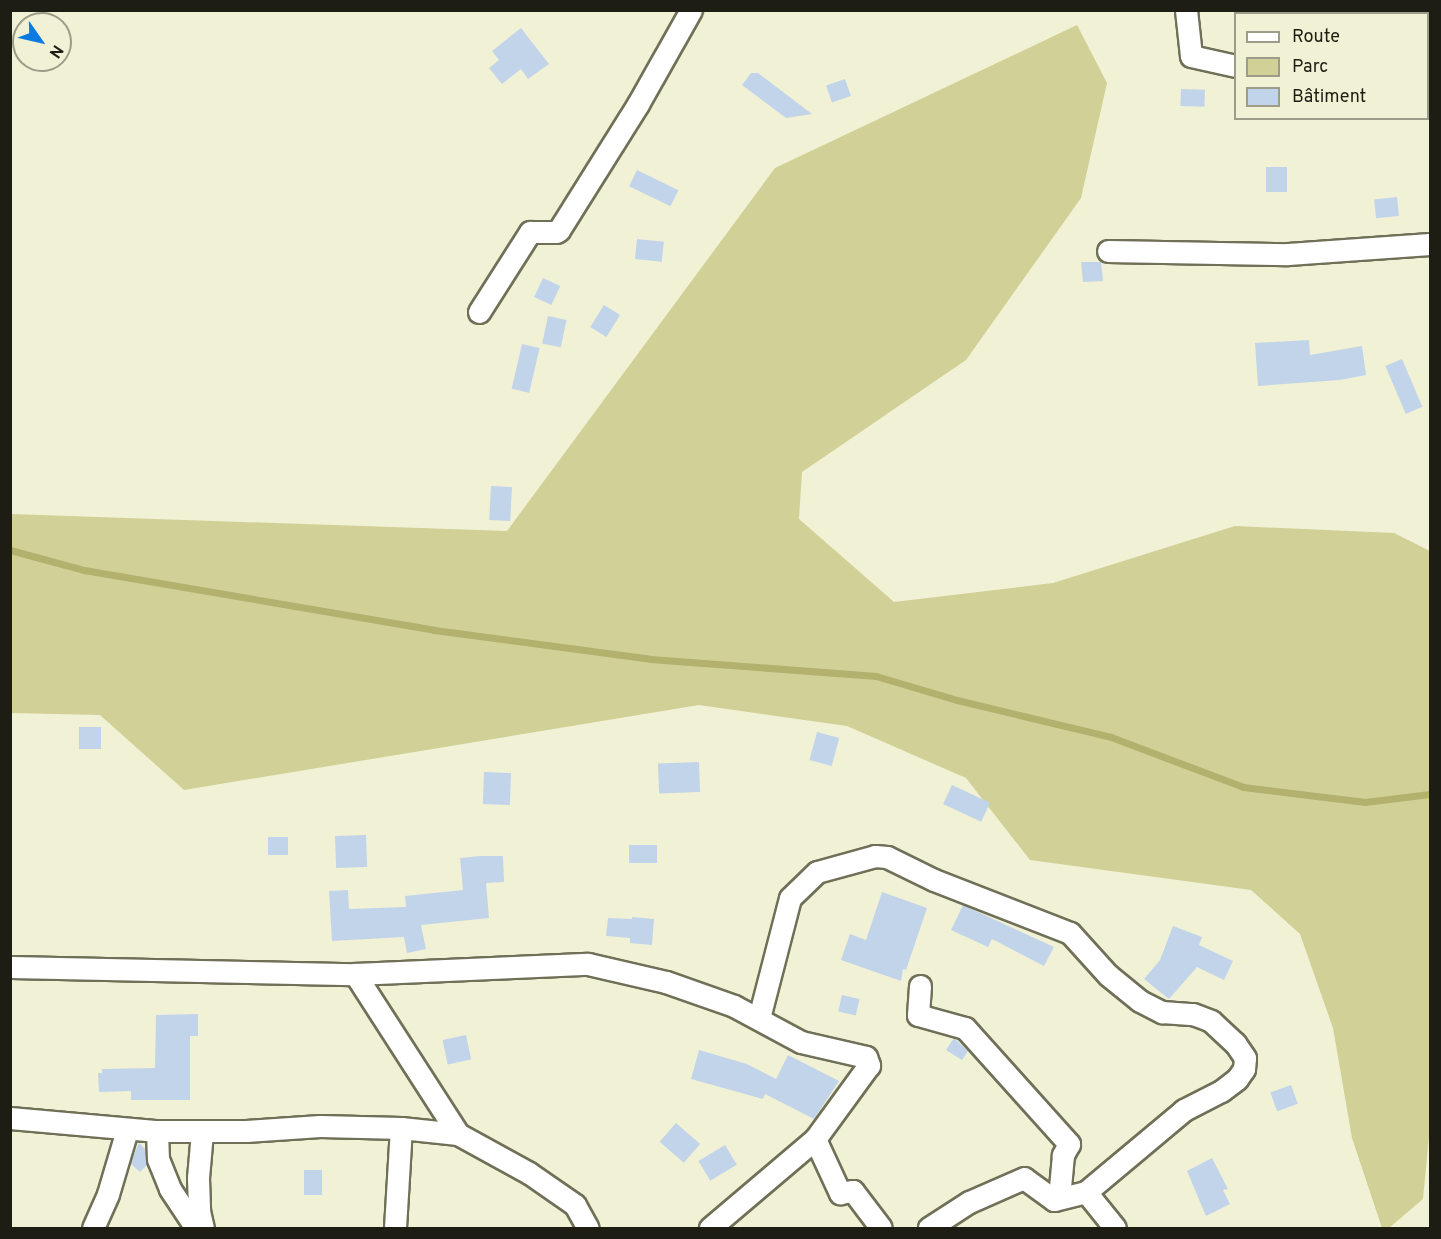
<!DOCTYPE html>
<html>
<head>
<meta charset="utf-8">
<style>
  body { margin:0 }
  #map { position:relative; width:1441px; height:1239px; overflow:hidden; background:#f1f1d6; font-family:Overpass,sans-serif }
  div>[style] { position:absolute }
  .green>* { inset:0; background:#d1d096 }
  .stream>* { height:7px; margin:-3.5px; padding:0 3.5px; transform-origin:3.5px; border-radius:3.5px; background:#b2b16e }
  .building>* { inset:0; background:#c2d4e9; transform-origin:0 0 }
  .roads { filter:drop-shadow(2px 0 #707058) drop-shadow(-2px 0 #707058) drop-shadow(0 2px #707058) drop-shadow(0 -2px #707058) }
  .minor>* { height:21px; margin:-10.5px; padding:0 10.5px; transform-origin:10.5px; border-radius:10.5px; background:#fff }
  span { translate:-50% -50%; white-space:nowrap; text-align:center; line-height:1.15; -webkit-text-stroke:5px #f1f1d6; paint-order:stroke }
  .frame { position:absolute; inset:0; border:12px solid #1d1d14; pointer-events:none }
  .legend { position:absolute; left:1234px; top:12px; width:195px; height:108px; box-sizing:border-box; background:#f1f1d6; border:2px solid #9c9c88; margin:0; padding:8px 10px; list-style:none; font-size:18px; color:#1d1d14 }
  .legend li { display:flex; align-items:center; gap:12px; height:30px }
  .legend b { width:30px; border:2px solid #9c9c88 }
  .north { position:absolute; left:12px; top:12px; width:60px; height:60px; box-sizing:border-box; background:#f1f1d6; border:2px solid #9c9c88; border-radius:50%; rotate:124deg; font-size:16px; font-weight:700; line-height:24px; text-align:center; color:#1d1d14 }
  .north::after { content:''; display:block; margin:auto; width:21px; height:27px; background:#0b7be2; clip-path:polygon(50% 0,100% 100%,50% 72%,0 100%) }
</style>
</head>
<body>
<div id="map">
  <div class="green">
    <div style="clip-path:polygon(1077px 25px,1107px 83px,1081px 198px,966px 360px,802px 472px,799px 519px,894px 602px,1053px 583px,1235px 526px,1394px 533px,1430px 551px,1430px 1126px,1423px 1199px,1389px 1228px,1382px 1228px,1352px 1138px,1333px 1028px,1300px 934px,1251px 890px,1030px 860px,966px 778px,847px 726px,699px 705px,184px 790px,100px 715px,11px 713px,11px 514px,507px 531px,775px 168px)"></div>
  </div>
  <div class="stream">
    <div style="left:10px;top:550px;width:77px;rotate:15.1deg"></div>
    <div style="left:84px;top:570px;width:355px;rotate:9.7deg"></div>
    <div style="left:434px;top:630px;width:218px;rotate:7.6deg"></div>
    <div style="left:650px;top:659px;width:227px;rotate:4.3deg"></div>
    <div style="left:876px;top:676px;width:84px;rotate:16.5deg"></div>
    <div style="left:957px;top:700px;width:158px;rotate:13.5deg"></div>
    <div style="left:1111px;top:737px;width:141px;rotate:20.7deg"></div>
    <div style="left:1243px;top:787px;width:123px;rotate:7deg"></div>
    <div style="left:1365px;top:802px;width:65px;rotate:-7deg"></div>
  </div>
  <div class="building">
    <div style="clip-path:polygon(521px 28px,549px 64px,528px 79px,521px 69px,502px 84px,489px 68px,499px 60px,492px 51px)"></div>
    <div style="clip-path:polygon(751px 73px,758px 73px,812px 114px,786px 118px,742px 85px)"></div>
    <div style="left:845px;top:79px;width:18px;height:20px;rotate:71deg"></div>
    <div style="left:1181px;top:89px;width:24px;height:17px;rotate:2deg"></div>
    <div style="left:1266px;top:167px;width:21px;height:25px"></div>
    <div style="left:637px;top:170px;width:46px;height:18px;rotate:26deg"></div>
    <div style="left:1397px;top:197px;width:19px;height:23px;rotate:84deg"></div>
    <div style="left:637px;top:239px;width:27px;height:20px;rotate:6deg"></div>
    <div style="clip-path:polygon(1081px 262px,1101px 262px,1103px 281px,1083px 282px)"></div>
    <div style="left:543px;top:278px;width:19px;height:21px;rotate:25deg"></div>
    <div style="left:604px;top:305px;width:19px;height:26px;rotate:32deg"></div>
    <div style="left:548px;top:316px;width:19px;height:28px;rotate:12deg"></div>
    <div style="clip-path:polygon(1309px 340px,1310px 355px,1362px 346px,1366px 375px,1340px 380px,1258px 386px,1255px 343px)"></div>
    <div style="left:522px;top:344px;width:18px;height:46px;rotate:13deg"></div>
    <div style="left:1402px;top:359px;width:52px;height:18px;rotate:67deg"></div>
    <div style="left:491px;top:486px;width:21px;height:34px;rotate:3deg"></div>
    <div style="left:79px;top:727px;width:22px;height:22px"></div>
    <div style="left:817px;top:732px;width:23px;height:29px;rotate:15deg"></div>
    <div style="left:699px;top:762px;width:30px;height:41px;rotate:88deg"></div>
    <div style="left:484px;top:772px;width:27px;height:32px;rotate:2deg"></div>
    <div style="left:952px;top:785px;width:42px;height:21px;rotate:25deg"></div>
    <div style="left:366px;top:835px;width:32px;height:31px;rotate:88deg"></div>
    <div style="left:288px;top:837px;width:18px;height:20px;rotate:90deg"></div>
    <div style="left:629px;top:845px;width:28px;height:18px"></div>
    <div style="clip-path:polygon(480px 856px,503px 856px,504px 882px,486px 883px,489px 918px,421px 925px,426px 949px,407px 953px,404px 937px,332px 941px,329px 891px,348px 890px,349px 909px,406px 907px,405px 896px,463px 890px,460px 858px)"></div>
    <div style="clip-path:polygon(882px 892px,927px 908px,906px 970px,903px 969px,901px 981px,841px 960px,850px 934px,866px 940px)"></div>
    <div style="clip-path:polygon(963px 905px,1054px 947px,1044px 966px,992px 939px,988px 947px,951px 930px)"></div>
    <div style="clip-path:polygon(632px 917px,654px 919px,652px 945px,630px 943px,630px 938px,606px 936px,608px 918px,632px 919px)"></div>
    <div style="clip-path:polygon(1173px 926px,1202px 937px,1199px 945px,1233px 961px,1224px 980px,1197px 967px,1169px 999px,1144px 979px,1160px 960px)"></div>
    <div style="left:842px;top:995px;width:18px;height:17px;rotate:13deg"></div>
    <div style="clip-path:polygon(198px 1014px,198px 1036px,190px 1036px,190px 1100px,131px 1100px,131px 1091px,99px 1092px,98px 1073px,102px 1073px,102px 1069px,155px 1068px,156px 1015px)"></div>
    <div style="left:466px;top:1035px;width:25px;height:24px;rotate:78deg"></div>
    <div style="clip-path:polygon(954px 1038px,968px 1051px,962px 1060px,946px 1050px)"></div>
    <div style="clip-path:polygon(699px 1050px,747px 1064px,776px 1079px,788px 1055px,839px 1081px,814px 1119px,765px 1094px,763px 1099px,691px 1079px)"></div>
    <div style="left:1291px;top:1085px;width:20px;height:22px;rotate:70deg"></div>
    <div style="left:676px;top:1123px;width:32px;height:25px;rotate:41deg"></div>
    <div style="clip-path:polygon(139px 1143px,145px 1149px,147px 1165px,140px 1172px,130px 1163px)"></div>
    <div style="left:725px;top:1145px;width:23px;height:31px;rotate:59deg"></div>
    <div style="clip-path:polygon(1212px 1158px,1228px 1189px,1223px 1190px,1230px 1204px,1206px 1216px,1187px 1171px)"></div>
    <div style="left:304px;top:1170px;width:18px;height:25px"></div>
  </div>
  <div class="roads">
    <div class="minor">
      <div style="left:1186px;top:10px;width:46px;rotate:83.8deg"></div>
      <div style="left:1191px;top:56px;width:46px;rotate:12.5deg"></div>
      <div style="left:1428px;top:56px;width:2px"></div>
      <div style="left:1108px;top:251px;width:180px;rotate:1deg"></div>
      <div style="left:1288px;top:254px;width:142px;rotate:-4deg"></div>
      <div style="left:479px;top:312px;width:95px;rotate:-57.5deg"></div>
      <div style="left:530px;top:232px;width:26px"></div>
      <div style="left:556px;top:232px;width:4px;rotate:-34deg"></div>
      <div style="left:559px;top:230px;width:149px;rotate:-57.9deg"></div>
      <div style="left:638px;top:104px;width:108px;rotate:-60.6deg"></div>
      <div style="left:10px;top:967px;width:345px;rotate:1.2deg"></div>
      <div style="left:355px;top:974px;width:190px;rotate:57.2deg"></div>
      <div style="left:458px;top:1134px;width:81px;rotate:28.8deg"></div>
      <div style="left:529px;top:1173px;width:56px;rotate:34.8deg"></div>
      <div style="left:575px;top:1205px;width:26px;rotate:61deg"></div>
      <div style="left:355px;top:974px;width:233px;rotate:-2.5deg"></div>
      <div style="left:588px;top:964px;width:80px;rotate:13deg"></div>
      <div style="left:666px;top:982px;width:72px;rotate:19.4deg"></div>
      <div style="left:734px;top:1006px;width:76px;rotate:28.2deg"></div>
      <div style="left:801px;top:1042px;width:67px;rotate:13deg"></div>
      <div style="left:866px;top:1057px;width:9px;rotate:69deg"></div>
      <div style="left:869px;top:1065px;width:92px;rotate:126.1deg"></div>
      <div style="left:815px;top:1139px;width:138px;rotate:139.7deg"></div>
      <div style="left:920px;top:986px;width:29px;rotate:94deg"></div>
      <div style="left:918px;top:1015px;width:49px;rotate:15.5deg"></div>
      <div style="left:965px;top:1028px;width:156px;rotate:48.1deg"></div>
      <div style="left:1069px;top:1144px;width:13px;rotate:119deg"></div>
      <div style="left:1063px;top:1155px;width:43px;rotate:95.3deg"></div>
      <div style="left:759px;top:1018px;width:124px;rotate:-75.5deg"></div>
      <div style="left:790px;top:898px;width:37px;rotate:-44deg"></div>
      <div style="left:817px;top:872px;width:60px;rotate:-15.4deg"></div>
      <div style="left:875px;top:856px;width:12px;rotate:5deg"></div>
      <div style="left:887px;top:857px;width:52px;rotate:26.1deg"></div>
      <div style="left:934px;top:880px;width:146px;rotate:21.3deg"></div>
      <div style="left:1070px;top:933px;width:57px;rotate:47.9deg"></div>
      <div style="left:1108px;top:975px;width:41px;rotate:39.1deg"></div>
      <div style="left:1140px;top:1001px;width:25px;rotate:27deg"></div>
      <div style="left:1162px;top:1012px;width:31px;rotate:4deg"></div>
      <div style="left:1193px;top:1014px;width:19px;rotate:21deg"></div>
      <div style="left:1211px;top:1021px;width:33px;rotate:43deg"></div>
      <div style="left:1235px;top:1043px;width:18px;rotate:56deg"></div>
      <div style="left:1245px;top:1058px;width:11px;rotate:95deg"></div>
      <div style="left:1244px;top:1069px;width:12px;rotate:125deg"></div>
      <div style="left:1237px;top:1079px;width:20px;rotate:143deg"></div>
      <div style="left:1221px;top:1091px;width:42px;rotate:152.8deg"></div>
      <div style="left:1184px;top:1110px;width:128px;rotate:140.1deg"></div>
      <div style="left:1086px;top:1192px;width:33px;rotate:166deg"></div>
      <div style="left:1054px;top:1200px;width:37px;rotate:-144deg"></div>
      <div style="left:1024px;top:1178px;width:60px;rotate:156.4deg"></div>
      <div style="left:969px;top:1202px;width:48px;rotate:147deg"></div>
      <div style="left:10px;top:1118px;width:148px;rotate:5.1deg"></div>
      <div style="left:157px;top:1131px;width:89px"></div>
      <div style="left:246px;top:1131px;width:74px;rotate:-3.9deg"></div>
      <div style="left:320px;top:1126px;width:81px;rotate:1.4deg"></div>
      <div style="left:401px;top:1128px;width:57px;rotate:6deg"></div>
      <div style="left:157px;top:1131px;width:28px;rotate:88deg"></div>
      <div style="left:158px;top:1159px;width:32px;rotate:68deg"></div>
      <div style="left:170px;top:1189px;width:47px;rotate:56.3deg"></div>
      <div style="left:202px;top:1132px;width:46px;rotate:95deg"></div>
      <div style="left:198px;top:1178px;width:33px;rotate:88deg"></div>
      <div style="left:199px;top:1211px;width:17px;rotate:77deg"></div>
      <div style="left:815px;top:1139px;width:60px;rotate:65.2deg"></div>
      <div style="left:840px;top:1193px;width:13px;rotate:-9deg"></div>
      <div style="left:853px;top:1191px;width:46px;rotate:52.9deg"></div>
      <div style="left:1086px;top:1192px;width:46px;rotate:51.1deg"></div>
      <div style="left:93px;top:1228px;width:37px;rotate:-66deg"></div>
      <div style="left:108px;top:1194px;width:67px;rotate:-73.5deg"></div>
      <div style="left:395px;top:1228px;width:100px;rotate:-86.6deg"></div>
    </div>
  </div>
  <div class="frame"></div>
  <ul class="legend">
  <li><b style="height:8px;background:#fff"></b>Route</li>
  <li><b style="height:16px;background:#d1d096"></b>Parc</li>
  <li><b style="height:16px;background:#c2d4e9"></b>Bâtiment</li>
  </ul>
  <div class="north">N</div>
</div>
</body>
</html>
